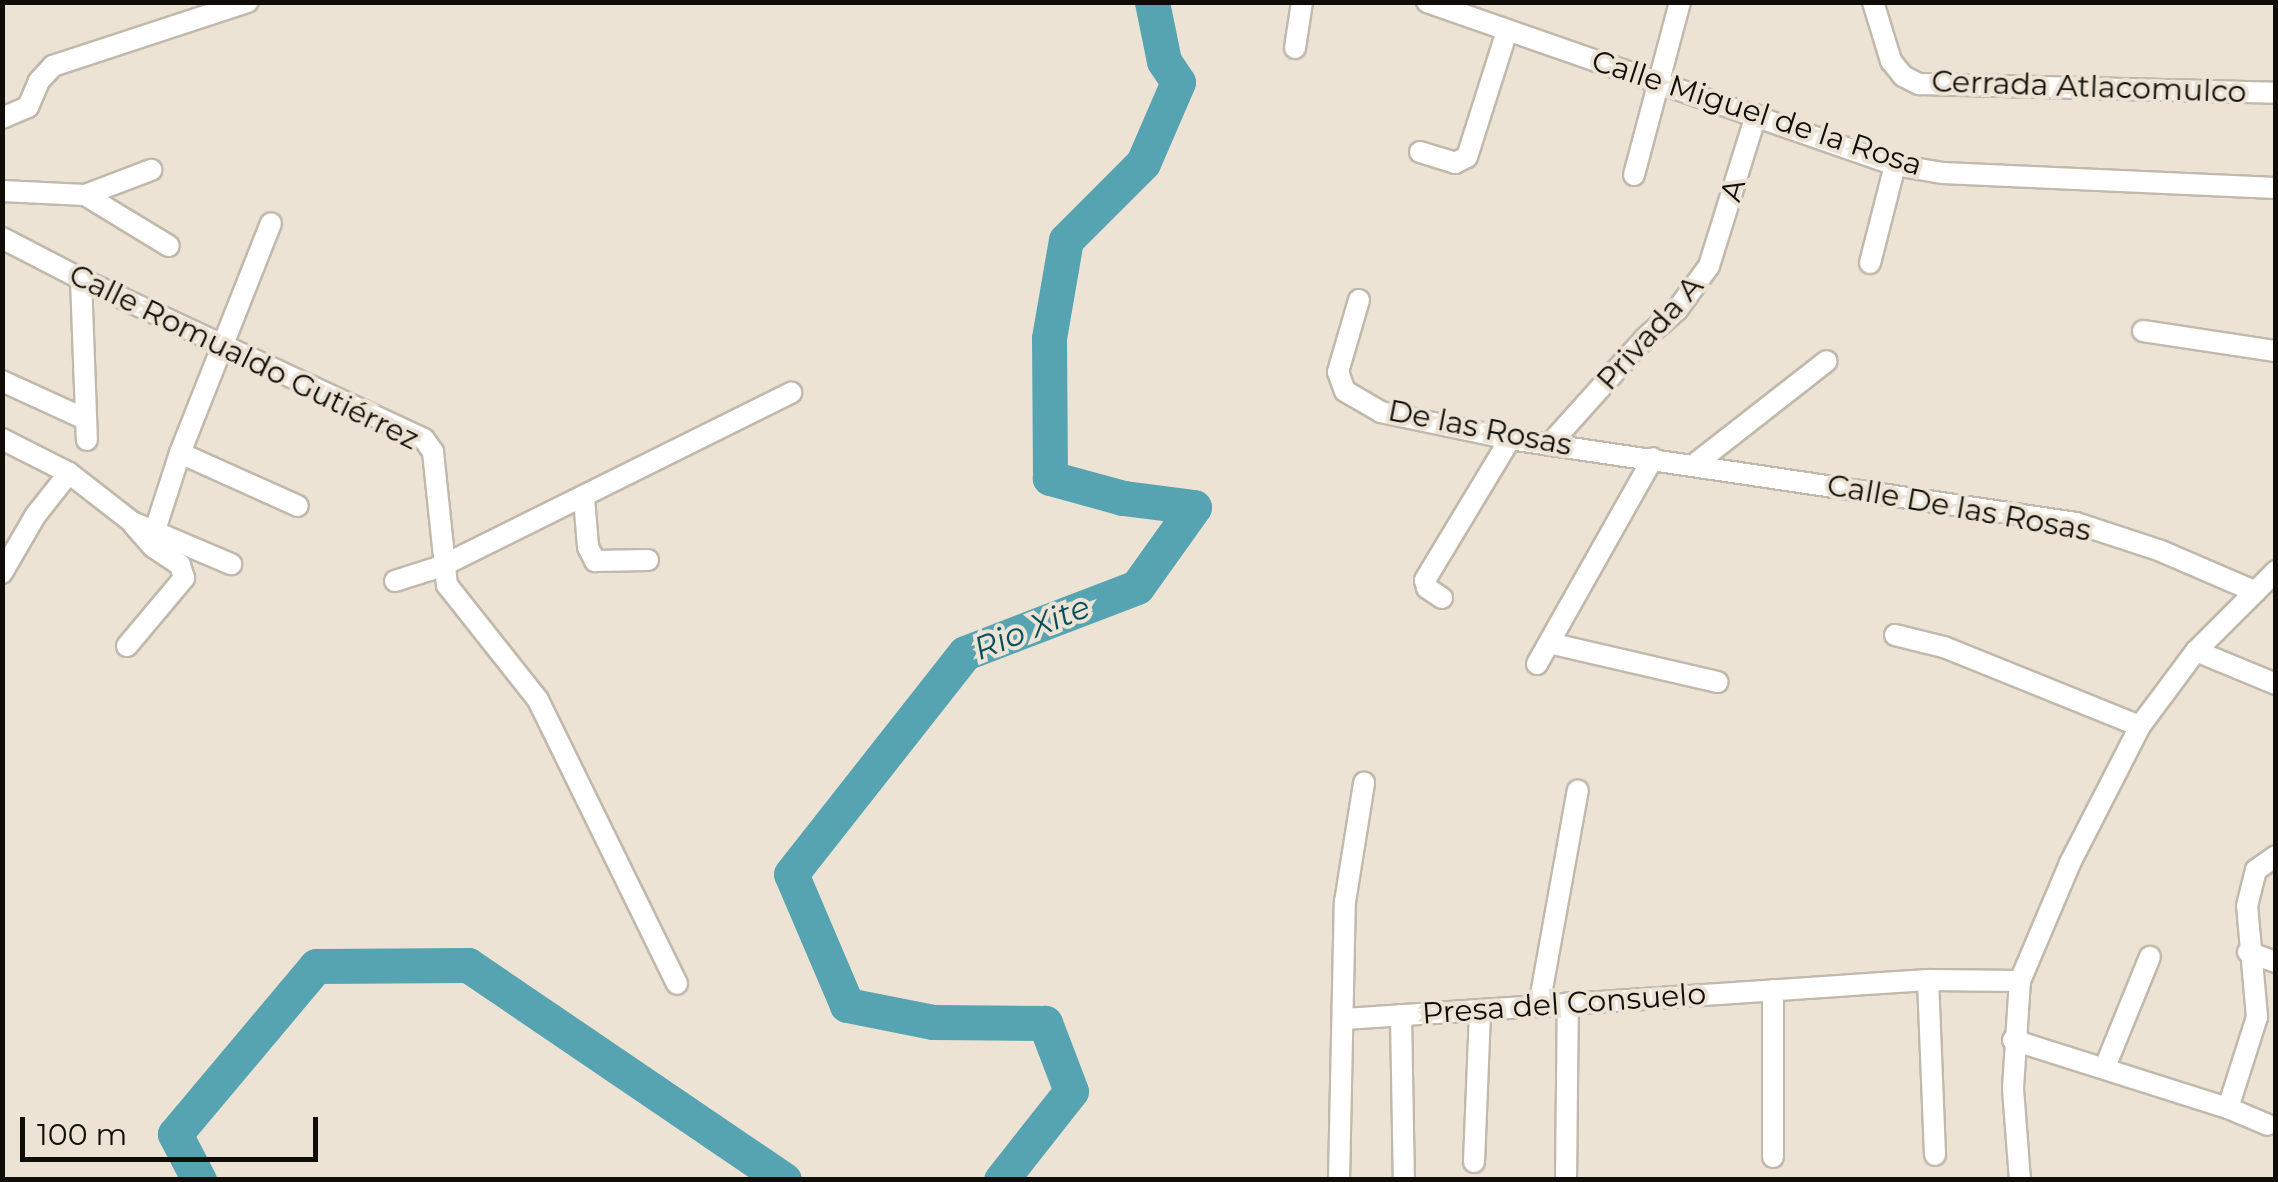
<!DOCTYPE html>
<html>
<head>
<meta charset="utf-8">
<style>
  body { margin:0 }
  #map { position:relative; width:2278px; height:1182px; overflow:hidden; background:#ece3d5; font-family:Montserrat,sans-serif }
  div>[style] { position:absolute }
  .river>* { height:35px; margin:-17.5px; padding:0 17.5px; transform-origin:17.5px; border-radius:17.5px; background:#56a4b2 }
  .roads { filter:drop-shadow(2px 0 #c1b9ac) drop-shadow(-2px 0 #c1b9ac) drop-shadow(0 2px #c1b9ac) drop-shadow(0 -2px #c1b9ac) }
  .minor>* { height:20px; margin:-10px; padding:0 10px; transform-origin:10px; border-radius:10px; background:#fff }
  span { translate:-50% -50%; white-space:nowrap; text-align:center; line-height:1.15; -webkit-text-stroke:8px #ece3d5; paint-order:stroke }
  .street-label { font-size:30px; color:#100d08 }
  .water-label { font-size:32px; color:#064f59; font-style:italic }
  .frame { position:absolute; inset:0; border:5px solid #100d08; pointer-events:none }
  .scale { position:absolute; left:20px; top:1117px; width:298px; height:45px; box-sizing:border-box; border:5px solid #100d08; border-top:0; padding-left:12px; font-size:30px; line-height:35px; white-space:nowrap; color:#100d08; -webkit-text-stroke:8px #ece3d5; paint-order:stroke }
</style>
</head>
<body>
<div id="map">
  <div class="river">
    <div style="left:199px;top:1180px;width:52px;rotate:-117.6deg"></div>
    <div style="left:175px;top:1134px;width:219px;rotate:-50deg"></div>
    <div style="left:316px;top:966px;width:152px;rotate:-0.4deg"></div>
    <div style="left:468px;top:965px;width:382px;rotate:34.2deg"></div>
    <div style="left:1001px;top:1180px;width:113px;rotate:-51.8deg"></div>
    <div style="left:1071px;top:1091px;width:73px;rotate:-110.9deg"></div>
    <div style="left:1045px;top:1023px;width:112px;rotate:-179.5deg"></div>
    <div style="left:933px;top:1022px;width:88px;rotate:-168.8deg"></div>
    <div style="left:847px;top:1005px;width:142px;rotate:-113.1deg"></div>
    <div style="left:791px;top:874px;width:281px;rotate:-51.8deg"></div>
    <div style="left:965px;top:653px;width:184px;rotate:-21deg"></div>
    <div style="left:1137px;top:587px;width:98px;rotate:-54.5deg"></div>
    <div style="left:1194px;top:507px;width:72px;rotate:-172.8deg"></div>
    <div style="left:1123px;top:498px;width:76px;rotate:-164.7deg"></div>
    <div style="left:1050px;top:478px;width:140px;rotate:-90.4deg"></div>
    <div style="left:1049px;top:338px;width:99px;rotate:-80.2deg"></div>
    <div style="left:1066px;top:240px;width:109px;rotate:-45deg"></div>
    <div style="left:1143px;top:163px;width:88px;rotate:-66.6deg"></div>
    <div style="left:1178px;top:82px;width:25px;rotate:-124deg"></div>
    <div style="left:1164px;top:61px;width:60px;rotate:-101.5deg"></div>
  </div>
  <div class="roads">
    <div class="minor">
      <div style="left:1427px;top:2px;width:496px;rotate:19.2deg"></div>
      <div style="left:1895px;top:165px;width:49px;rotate:9.5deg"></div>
      <div style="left:1943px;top:173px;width:333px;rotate:2.6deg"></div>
      <div style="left:1873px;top:2px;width:62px;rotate:73deg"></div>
      <div style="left:1891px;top:61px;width:19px;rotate:51deg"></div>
      <div style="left:1903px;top:76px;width:18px;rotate:27deg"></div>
      <div style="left:1919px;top:84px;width:357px;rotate:1.4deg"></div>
      <div style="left:1295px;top:48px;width:47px;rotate:-81.3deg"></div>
      <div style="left:2px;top:118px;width:28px;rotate:-23deg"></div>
      <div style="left:28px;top:107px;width:28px;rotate:-67deg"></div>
      <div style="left:39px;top:81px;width:21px;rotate:-47deg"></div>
      <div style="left:53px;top:66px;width:205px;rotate:-18.2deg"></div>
      <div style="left:1420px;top:152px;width:37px;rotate:17deg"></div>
      <div style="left:1455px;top:163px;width:13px;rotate:-27deg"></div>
      <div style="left:1467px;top:157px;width:132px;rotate:-72.4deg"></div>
      <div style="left:1634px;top:175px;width:179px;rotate:-75.1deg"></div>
      <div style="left:2px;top:191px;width:83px;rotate:2.8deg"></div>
      <div style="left:85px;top:195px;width:71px;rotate:-20.7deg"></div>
      <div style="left:85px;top:195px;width:98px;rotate:31.3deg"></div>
      <div style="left:2px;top:238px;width:89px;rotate:27.4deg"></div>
      <div style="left:81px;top:279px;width:378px;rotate:25deg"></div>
      <div style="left:424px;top:439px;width:16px;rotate:55deg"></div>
      <div style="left:433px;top:452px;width:134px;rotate:84deg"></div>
      <div style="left:447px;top:585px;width:147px;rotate:51.6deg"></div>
      <div style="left:538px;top:700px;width:316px;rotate:63.9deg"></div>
      <div style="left:1870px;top:263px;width:101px;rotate:-75.7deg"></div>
      <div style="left:81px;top:279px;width:161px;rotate:87.9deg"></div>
      <div style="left:1359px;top:300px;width:75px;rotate:106.3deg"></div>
      <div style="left:1338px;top:372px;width:20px;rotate:70deg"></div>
      <div style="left:1345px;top:391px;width:42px;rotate:30.3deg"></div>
      <div style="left:1381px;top:412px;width:132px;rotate:11.8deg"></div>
      <div style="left:1510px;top:439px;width:572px;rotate:8.44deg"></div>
      <div style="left:2076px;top:523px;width:89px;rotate:18.2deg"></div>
      <div style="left:2161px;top:551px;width:103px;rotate:23.3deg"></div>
      <div style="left:2143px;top:331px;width:134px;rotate:8.6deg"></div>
      <div style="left:2px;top:381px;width:91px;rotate:24.6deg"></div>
      <div style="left:2px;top:439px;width:75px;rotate:26.9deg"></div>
      <div style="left:69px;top:473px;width:80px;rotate:37.9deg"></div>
      <div style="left:132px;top:522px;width:108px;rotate:23deg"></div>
      <div style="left:1550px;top:444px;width:142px;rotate:-48.1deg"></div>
      <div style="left:1645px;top:338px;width:43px;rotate:-41.2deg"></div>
      <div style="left:1677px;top:310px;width:54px;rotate:-54deg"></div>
      <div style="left:1709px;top:266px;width:158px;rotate:-72.7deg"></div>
      <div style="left:180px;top:453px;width:129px;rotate:24.2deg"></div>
      <div style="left:1695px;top:464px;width:167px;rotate:-38deg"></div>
      <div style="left:584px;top:498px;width:49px;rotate:85.3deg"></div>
      <div style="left:588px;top:547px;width:16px;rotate:63deg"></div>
      <div style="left:595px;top:561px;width:53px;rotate:-1.1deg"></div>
      <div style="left:155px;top:530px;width:81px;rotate:-72deg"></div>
      <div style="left:180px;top:453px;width:247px;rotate:-68.4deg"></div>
      <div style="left:2px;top:573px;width:66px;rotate:-59.9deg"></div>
      <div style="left:35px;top:516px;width:55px;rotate:-51.7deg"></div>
      <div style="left:395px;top:581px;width:49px;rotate:-17.7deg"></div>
      <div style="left:442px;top:566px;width:390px;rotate:-26.4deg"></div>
      <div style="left:1442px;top:598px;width:18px;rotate:-146deg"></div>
      <div style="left:1427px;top:588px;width:8px;rotate:-104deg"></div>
      <div style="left:1425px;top:580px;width:165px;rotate:-58.9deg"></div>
      <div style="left:1895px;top:635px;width:50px;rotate:13.8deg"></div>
      <div style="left:1944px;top:647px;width:211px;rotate:22deg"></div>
      <div style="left:1549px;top:643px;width:173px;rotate:13deg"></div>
      <div style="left:127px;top:646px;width:89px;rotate:-50deg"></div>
      <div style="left:184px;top:578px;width:14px;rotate:-107deg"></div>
      <div style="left:180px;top:565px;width:32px;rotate:-146deg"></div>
      <div style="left:153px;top:547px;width:30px;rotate:-131deg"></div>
      <div style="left:2196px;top:651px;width:87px;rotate:22.4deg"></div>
      <div style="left:1537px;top:664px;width:236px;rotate:-60.6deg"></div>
      <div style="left:2248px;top:952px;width:30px;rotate:20deg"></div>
      <div style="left:1928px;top:980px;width:175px;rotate:87.7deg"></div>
      <div style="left:1539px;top:1006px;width:219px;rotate:-79.8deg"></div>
      <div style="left:1401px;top:1015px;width:165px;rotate:89deg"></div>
      <div style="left:1345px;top:1019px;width:584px;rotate:-3.83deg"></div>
      <div style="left:1928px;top:980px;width:92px;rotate:0.6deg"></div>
      <div style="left:2013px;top:1040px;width:225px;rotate:17.6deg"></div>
      <div style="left:2228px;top:1108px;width:43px;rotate:23deg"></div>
      <div style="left:2105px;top:1067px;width:119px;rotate:-67.8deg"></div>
      <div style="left:2228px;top:1108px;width:96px;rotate:-72.3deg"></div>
      <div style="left:2257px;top:1017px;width:111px;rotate:-95.1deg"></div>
      <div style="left:2247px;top:906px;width:37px;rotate:-76deg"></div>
      <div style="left:2256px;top:870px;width:24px;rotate:-35deg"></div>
      <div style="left:1773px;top:1157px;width:167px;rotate:-90deg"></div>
      <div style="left:1474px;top:1162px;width:152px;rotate:-87.7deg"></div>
      <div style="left:1339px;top:1180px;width:278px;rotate:-88.8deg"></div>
      <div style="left:1345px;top:902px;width:121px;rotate:-80.9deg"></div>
      <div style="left:1566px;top:1180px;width:177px;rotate:-89.4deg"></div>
      <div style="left:2020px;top:1180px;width:92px;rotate:-94.4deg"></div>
      <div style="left:2013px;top:1088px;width:107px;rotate:-86.3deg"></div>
      <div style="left:2020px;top:981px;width:128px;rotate:-67deg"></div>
      <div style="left:2070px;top:863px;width:154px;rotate:-62.9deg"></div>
      <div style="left:2140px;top:726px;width:94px;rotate:-53.3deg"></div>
      <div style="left:2196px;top:651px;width:113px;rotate:-45deg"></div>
    </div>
  </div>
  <div class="street-label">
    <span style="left:2089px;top:87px;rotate:2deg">Cerrada Atlacomulco</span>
    <span style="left:1757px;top:113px;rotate:18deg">Calle Miguel de la Rosa</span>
    <span style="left:1733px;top:190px;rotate:-73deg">A</span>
    <span style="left:1650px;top:333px;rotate:-48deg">Privada A</span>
    <span style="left:244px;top:357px;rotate:26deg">Calle Romualdo Gutiérrez</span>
    <span style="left:1480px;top:428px;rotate:11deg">De las Rosas</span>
    <span style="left:1959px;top:508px;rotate:10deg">Calle De las Rosas</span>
    <span style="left:1564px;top:1004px;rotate:-4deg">Presa del Consuelo</span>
  </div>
  <div class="water-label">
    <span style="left:1032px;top:628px;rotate:-22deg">Rio Xite</span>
  </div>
  <div class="frame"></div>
  <div class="scale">100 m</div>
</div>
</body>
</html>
